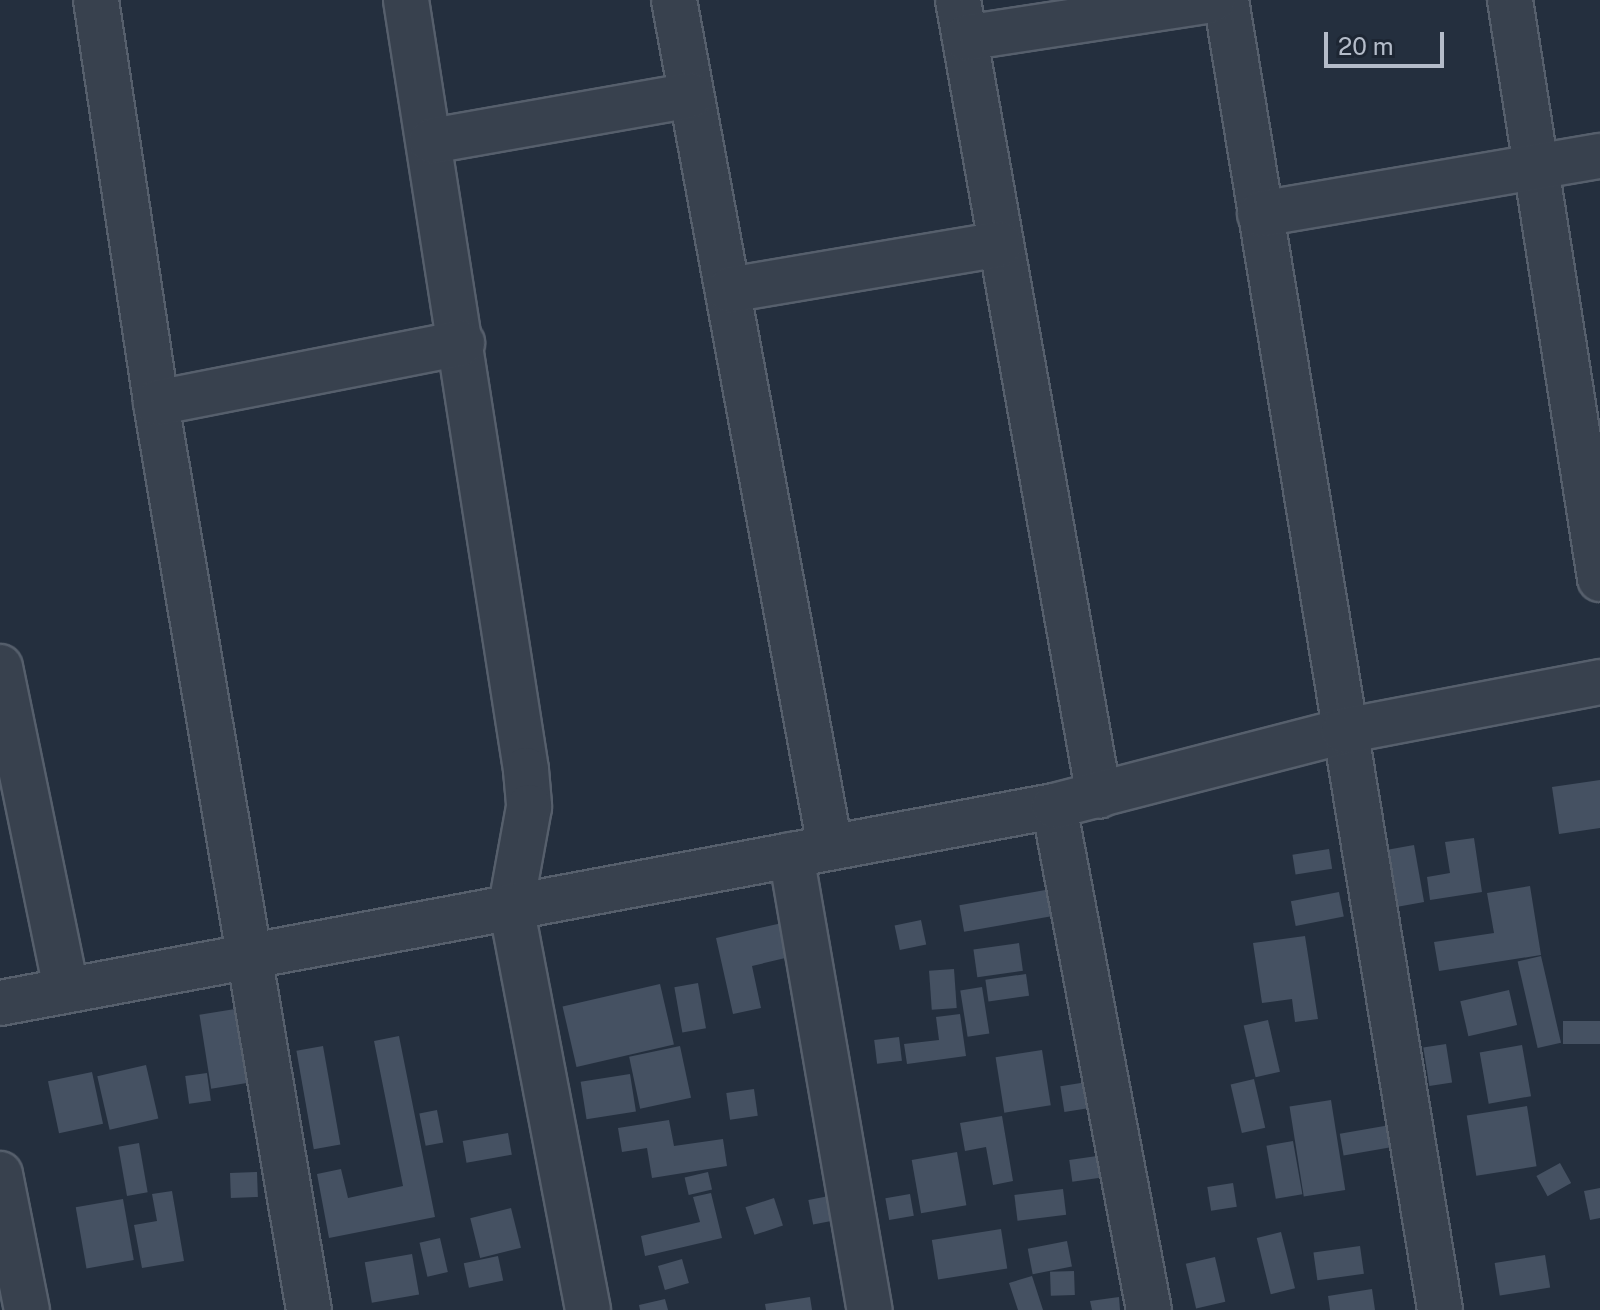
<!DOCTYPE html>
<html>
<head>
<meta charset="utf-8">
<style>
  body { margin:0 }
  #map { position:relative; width:1600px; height:1310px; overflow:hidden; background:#242f3e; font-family:"Public Sans",sans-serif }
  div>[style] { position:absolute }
  .building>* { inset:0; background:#455162; transform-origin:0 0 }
  .roads { filter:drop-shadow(2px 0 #565f6c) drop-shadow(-2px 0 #565f6c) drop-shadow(0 2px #565f6c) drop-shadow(0 -2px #565f6c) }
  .minor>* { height:44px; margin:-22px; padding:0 22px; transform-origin:22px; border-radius:22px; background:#38414e }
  span { translate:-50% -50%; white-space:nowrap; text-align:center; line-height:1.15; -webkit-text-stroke:6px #1d2633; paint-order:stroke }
  .scale { position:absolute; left:1324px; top:32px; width:120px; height:36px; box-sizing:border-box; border:4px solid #b4bcc9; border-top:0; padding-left:10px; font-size:24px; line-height:28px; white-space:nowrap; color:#b4bcc9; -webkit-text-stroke:6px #1d2633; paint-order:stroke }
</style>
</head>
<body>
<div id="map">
  <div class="building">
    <div style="clip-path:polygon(1600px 780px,1600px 828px,1559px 834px,1552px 787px)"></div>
    <div style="clip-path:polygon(1474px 838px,1482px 892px,1430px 900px,1427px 877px,1450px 873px,1445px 842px)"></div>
    <div style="left:1414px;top:845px;width:58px;height:31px;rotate:80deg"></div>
    <div style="left:1329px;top:849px;width:20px;height:37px;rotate:81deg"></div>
    <div style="clip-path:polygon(1530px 886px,1541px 955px,1439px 971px,1434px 942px,1494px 933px,1487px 893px)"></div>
    <div style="left:1051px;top:889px;width:27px;height:93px;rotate:80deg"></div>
    <div style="left:1339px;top:892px;width:25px;height:49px;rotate:79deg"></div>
    <div style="left:921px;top:920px;width:25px;height:27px;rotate:78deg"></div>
    <div style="clip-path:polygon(791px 921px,798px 955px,752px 966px,761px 1008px,733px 1014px,716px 938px)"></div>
    <div style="clip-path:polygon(1305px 936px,1318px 1019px,1295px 1022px,1292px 999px,1262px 1003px,1253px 943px)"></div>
    <div style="left:1019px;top:943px;width:28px;height:46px;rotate:82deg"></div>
    <div style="left:1541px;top:956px;width:89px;height:24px;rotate:77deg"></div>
    <div style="left:954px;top:969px;width:39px;height:25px;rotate:86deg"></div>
    <div style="left:1026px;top:974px;width:22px;height:41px;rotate:82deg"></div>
    <div style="left:698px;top:983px;width:46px;height:24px;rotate:80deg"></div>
    <div style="left:660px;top:984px;width:62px;height:100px;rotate:77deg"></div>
    <div style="left:982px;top:987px;width:47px;height:22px;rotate:81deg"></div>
    <div style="left:1509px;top:990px;width:36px;height:50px;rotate:77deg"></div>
    <div style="left:235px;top:1009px;width:75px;height:36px;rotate:81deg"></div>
    <div style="clip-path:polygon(960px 1014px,966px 1056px,907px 1064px,904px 1044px,939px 1040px,936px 1017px)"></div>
    <div style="left:1268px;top:1020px;width:53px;height:25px;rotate:77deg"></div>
    <div style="left:1600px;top:1021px;width:23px;height:37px;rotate:90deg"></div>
    <div style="clip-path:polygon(399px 1036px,435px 1217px,329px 1238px,317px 1174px,341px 1169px,348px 1198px,403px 1186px,374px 1041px)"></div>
    <div style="left:899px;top:1037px;width:24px;height:25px;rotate:83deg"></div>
    <div style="left:1446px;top:1044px;width:39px;height:23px;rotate:81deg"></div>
    <div style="left:1522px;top:1045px;width:52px;height:43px;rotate:80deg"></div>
    <div style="left:323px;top:1046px;width:100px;height:27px;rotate:80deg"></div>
    <div style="left:680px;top:1046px;width:53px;height:52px;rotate:78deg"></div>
    <div style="left:1042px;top:1050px;width:56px;height:47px;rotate:81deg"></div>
    <div style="left:146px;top:1065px;width:55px;height:50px;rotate:77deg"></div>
    <div style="left:92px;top:1072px;width:53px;height:45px;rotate:78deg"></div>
    <div style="left:207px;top:1073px;width:28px;height:22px;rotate:82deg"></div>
    <div style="left:630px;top:1074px;width:38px;height:50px;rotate:81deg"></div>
    <div style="left:1254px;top:1079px;width:50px;height:24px;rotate:77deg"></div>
    <div style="left:1087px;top:1082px;width:26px;height:27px;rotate:81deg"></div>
    <div style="left:754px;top:1089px;width:27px;height:28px;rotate:82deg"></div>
    <div style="left:1331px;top:1100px;width:91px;height:42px;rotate:81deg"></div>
    <div style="left:1527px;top:1106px;width:61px;height:61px;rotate:81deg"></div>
    <div style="left:437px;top:1110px;width:33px;height:18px;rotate:79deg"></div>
    <div style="clip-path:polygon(1002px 1116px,1013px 1181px,993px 1185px,986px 1147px,965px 1151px,960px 1123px)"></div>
    <div style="clip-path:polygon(669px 1120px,674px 1146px,723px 1139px,727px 1166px,652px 1178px,647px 1148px,622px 1152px,618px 1128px)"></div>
    <div style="left:1390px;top:1125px;width:22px;height:51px;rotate:80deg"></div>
    <div style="left:508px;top:1133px;width:22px;height:46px;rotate:80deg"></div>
    <div style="left:1293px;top:1141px;width:54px;height:27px;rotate:80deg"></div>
    <div style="left:139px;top:1143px;width:50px;height:21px;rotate:80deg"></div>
    <div style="left:957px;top:1152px;width:54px;height:46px;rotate:80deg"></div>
    <div style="left:1097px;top:1156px;width:22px;height:28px;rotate:82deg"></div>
    <div style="left:1560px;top:1163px;width:23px;height:27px;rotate:61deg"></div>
    <div style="left:257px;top:1172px;width:25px;height:27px;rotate:88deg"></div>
    <div style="left:708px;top:1172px;width:18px;height:24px;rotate:77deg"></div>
    <div style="left:1233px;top:1183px;width:24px;height:26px;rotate:81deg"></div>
    <div style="clip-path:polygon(1600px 1188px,1600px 1218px,1590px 1220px,1584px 1191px)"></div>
    <div style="left:1063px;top:1189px;width:26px;height:49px;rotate:83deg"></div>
    <div style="clip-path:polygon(172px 1191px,184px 1261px,142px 1268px,134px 1225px,157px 1221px,152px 1194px)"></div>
    <div style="clip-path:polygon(711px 1193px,722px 1238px,645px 1256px,641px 1236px,700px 1222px,693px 1197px)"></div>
    <div style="left:910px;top:1194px;width:22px;height:25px;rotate:80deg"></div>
    <div style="left:829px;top:1196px;width:25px;height:21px;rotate:79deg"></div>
    <div style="left:774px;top:1198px;width:29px;height:30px;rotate:72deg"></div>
    <div style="left:123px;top:1199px;width:62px;height:48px;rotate:80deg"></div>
    <div style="left:511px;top:1208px;width:41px;height:42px;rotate:76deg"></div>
    <div style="left:1001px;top:1229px;width:40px;height:70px;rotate:81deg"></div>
    <div style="left:1281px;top:1232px;width:58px;height:25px;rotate:76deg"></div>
    <div style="left:440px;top:1238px;width:35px;height:21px;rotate:77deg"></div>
    <div style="left:1067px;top:1241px;width:26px;height:40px;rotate:79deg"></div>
    <div style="left:1360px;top:1246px;width:28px;height:47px;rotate:82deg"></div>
    <div style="left:412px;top:1254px;width:41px;height:48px;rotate:80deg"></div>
    <div style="left:1545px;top:1255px;width:33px;height:51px;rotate:81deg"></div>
    <div style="left:498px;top:1256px;width:25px;height:35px;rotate:78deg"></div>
    <div style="left:1215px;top:1257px;width:46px;height:30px;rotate:77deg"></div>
    <div style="left:682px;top:1259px;width:25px;height:25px;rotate:74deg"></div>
    <div style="left:1074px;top:1271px;width:24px;height:24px;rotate:88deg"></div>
    <div style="clip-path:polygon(1032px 1276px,1043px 1310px,1018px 1310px,1009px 1283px)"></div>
    <div style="clip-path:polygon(1372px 1289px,1375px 1310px,1330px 1310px,1328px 1296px)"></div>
    <div style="clip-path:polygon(810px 1297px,812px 1310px,766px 1310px,765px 1304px)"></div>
    <div style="clip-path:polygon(1119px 1297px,1120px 1310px,1092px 1310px,1090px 1301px)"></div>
    <div style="clip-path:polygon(665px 1299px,668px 1310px,640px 1310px,639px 1305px)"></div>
  </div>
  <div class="roads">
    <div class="minor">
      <div style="left:96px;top:0;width:407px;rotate:81.5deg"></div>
      <div style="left:156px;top:403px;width:920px;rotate:80.43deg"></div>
      <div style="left:406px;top:0;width:779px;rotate:81.14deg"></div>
      <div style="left:526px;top:770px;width:37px;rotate:85deg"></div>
      <div style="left:529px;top:807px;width:101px;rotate:100.3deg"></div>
      <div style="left:511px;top:906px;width:411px;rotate:79.2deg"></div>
      <div style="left:674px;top:0;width:861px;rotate:79.56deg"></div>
      <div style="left:958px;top:0;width:808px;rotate:79.96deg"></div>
      <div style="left:1226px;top:0;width:1327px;rotate:80.72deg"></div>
      <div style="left:1510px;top:0;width:586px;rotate:81.16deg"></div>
      <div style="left:965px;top:38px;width:250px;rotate:-8.7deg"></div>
      <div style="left:431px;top:141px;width:264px;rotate:-10deg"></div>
      <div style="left:1260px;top:214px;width:345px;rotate:-9.7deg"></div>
      <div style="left:729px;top:290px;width:275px;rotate:-9.6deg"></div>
      <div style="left:156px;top:403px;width:312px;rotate:-11.1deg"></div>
      <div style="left:0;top:667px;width:329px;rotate:78.4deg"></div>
      <div style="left:1054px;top:806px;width:513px;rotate:79.33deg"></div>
      <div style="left:791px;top:855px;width:462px;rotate:80.2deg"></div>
      <div style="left:0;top:1003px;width:1072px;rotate:-10.59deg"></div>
      <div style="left:1054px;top:806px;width:300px;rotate:-14.5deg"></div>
      <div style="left:1344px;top:731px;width:261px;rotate:-10.8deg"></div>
      <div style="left:0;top:1174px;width:139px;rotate:78.8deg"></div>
    </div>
  </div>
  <div class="scale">20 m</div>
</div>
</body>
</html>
